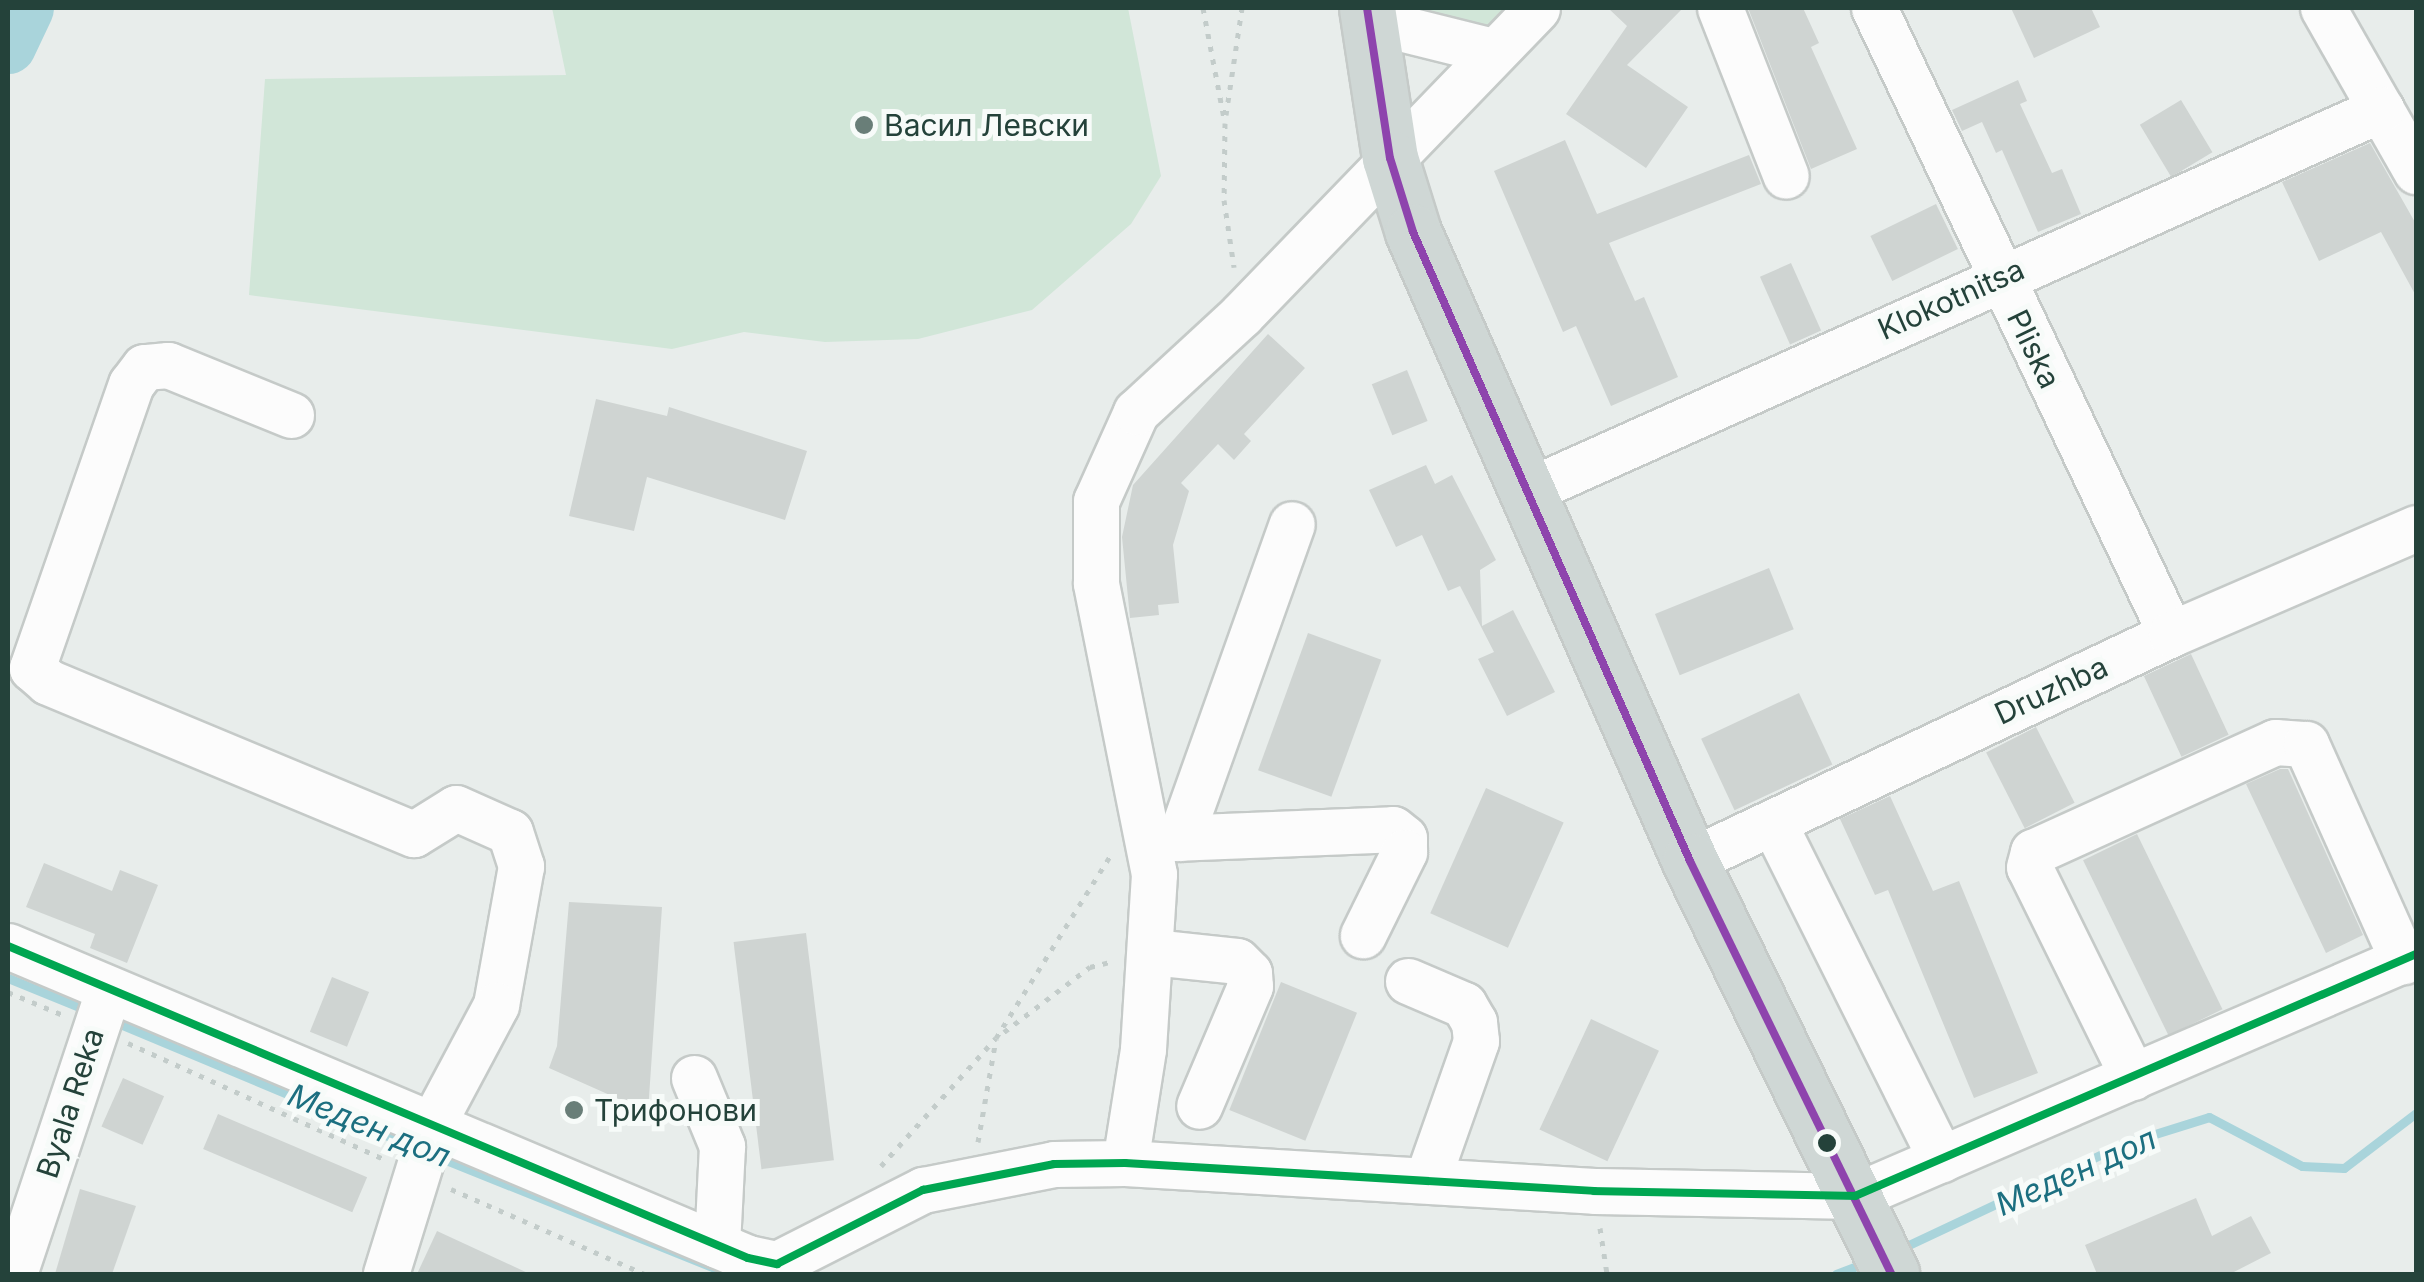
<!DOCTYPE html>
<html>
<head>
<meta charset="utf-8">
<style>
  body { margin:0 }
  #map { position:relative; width:2424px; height:1282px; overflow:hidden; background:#e8edeb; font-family:Inter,sans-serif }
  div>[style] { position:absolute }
  .green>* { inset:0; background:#d1e6d8 }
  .stream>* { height:9px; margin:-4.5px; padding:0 4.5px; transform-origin:4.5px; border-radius:4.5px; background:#a9d4db }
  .river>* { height:55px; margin:-27.5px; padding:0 27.5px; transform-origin:27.5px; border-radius:27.5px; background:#a9d4db }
  .building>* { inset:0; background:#cfd4d2; transform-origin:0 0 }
  .path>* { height:5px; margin-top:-2.5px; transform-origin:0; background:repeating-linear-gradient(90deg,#c3ccca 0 5px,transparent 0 13px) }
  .roads { filter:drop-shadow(2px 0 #c5cac8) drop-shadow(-2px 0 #c5cac8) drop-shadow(0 2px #c5cac8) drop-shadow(0 -2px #c5cac8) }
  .minor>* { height:45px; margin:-22.5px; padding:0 22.5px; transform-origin:22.5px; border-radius:22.5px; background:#fcfcfc }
  .major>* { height:55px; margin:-27.5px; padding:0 27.5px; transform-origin:27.5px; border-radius:27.5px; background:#cfd7d5 }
  .bus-1>* { height:8px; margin:-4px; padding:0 4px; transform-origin:4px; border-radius:4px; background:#8e44ad }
  .bus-2>* { height:8px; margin:-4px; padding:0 4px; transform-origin:4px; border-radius:4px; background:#00a651 }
  .dots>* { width:28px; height:28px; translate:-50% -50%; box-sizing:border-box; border:5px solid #f7fbf9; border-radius:50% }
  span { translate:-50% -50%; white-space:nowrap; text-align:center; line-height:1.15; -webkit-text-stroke:10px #f7fbf9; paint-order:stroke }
  .poi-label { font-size:30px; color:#24423a }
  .left { translate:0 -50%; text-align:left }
  .street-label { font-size:30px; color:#24423a }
  .water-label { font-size:32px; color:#1c6f80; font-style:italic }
  .frame { position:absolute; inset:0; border:10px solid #24423a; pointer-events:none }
</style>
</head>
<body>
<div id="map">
  <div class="green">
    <div style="clip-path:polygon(552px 8px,1128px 8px,1161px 176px,1131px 224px,1032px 310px,918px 339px,825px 342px,744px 332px,672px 349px,249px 295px,265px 79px,566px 75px)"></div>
    <div style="clip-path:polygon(1367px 8px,1537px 8px,1492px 51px)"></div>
  </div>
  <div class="stream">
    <div style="left:8px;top:978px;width:87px;rotate:22.2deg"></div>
    <div style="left:113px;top:1021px;width:324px;rotate:22.7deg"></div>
    <div style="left:436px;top:1156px;width:317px;rotate:21.9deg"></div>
    <div style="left:1898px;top:1250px;width:249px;rotate:-25.2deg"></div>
    <div style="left:2123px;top:1144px;width:90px;rotate:-17.4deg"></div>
    <div style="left:2209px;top:1117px;width:105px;rotate:27.8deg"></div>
    <div style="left:2302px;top:1166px;width:42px;rotate:2.7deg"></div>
    <div style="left:2344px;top:1168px;width:91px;rotate:-37.4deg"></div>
    <div style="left:1836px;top:1274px;width:31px;rotate:-21deg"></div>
  </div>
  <div class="river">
    <div style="left:8px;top:46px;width:42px;rotate:-64.7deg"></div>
  </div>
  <div class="building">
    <div style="clip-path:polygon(1608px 8px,1683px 8px,1627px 65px,1688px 107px,1646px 168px,1566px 114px,1627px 26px)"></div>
    <div style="clip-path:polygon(1748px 8px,1803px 8px,1819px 43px,1811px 47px,1857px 149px,1811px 169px)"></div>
    <div style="clip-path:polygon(2011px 8px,2091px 8px,2100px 27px,2034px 58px)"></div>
    <div style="clip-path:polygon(2018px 80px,2027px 101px,2020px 104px,2052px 173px,2062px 169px,2081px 214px,2038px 232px,2002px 150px,1996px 153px,1982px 122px,1962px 131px,1952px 110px)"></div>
    <div style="left:2181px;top:100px;width:61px;height:48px;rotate:59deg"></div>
    <div style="clip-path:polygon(1565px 140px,1597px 214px,1749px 155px,1761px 184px,1609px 243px,1635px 301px,1644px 297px,1678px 377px,1611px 406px,1576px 326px,1563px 332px,1494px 171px)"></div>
    <div style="clip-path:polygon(2370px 143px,2416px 224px,2416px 296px,2381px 232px,2319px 261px,2282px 182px)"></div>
    <div style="left:1936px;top:204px;width:50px;height:73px;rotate:64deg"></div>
    <div style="left:1791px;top:263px;width:74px;height:34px;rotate:66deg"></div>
    <div style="clip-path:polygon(1268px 334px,1305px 368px,1244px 434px,1251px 441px,1234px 460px,1218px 444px,1181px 483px,1189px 491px,1173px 545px,1179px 603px,1158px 605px,1159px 615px,1130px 618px,1122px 537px,1133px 485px)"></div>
    <div style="left:1407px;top:370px;width:55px;height:38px;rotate:68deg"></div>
    <div style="clip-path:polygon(596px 399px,667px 416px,669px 407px,807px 451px,785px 520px,647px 477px,634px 531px,569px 516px)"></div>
    <div style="clip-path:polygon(1426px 465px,1435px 484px,1452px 475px,1496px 560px,1480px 570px,1482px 626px,1513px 610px,1555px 692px,1507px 716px,1478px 659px,1494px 652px,1460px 586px,1448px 591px,1422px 535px,1396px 547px,1369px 490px)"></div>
    <div style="left:1769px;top:568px;width:66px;height:123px;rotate:68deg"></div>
    <div style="left:1308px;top:633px;width:78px;height:146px;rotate:20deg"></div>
    <div style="left:2191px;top:654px;width:89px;height:52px;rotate:65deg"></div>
    <div style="left:1799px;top:693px;width:79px;height:108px;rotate:65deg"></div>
    <div style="left:2036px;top:727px;width:85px;height:56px;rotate:63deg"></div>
    <div style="clip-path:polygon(2280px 769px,2288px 769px,2363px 935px,2326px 953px,2246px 784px)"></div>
    <div style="left:1486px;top:788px;width:85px;height:137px;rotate:24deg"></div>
    <div style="clip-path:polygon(1890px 796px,1933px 891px,1959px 881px,2038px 1073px,1974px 1098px,1888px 890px,1875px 895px,1840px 819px)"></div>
    <div style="left:2137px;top:834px;width:195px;height:60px;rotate:64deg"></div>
    <div style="clip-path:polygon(44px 863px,112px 891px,120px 870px,158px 885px,127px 963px,90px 948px,95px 934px,26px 907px)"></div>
    <div style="clip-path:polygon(569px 902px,662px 907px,648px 1112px,549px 1068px,557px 1046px)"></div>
    <div style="left:806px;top:933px;width:229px;height:73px;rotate:83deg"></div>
    <div style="left:332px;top:977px;width:40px;height:59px;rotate:22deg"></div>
    <div style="left:1281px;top:982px;width:82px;height:138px;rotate:22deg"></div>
    <div style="left:1591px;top:1019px;width:75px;height:122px;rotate:25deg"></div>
    <div style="left:123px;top:1078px;width:45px;height:53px;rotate:24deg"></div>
    <div style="left:218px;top:1114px;width:162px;height:38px;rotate:23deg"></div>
    <div style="clip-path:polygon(80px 1189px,136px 1206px,112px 1274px,55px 1274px)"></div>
    <div style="clip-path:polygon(2196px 1198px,2212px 1236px,2251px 1216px,2271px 1253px,2230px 1274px,2097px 1274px,2085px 1245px)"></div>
    <div style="clip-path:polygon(437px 1231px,530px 1274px,417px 1274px)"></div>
  </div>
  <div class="path">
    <div style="left:1203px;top:8px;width:117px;rotate:79.2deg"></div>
    <div style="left:1225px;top:123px;width:77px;rotate:90.7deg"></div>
    <div style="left:1224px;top:200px;width:68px;rotate:81.5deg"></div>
    <div style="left:1226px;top:115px;width:108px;rotate:-81.5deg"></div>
    <div style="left:8px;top:992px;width:60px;rotate:22.7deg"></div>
    <div style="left:1004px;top:1032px;width:108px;rotate:-37.1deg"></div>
    <div style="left:1090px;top:967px;width:21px;rotate:-14deg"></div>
    <div style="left:128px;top:1043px;width:279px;rotate:24.4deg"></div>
    <div style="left:978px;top:1142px;width:105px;rotate:-80.1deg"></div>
    <div style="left:881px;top:1166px;width:172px;rotate:-48.1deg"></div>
    <div style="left:996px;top:1038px;width:216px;rotate:-57.9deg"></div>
    <div style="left:451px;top:1189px;width:212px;rotate:23.7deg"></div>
    <div style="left:1600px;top:1228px;width:47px;rotate:81.3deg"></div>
  </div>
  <div class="roads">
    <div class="minor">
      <div style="left:1720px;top:8px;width:180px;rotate:68.6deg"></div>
      <div style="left:1874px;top:8px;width:693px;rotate:64.62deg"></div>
      <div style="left:2323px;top:8px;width:188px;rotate:60.3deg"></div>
      <div style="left:1368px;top:20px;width:128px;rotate:14deg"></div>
      <div style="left:291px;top:415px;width:133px;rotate:-157.9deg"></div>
      <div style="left:168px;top:365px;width:24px;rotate:175deg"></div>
      <div style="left:144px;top:367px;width:21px;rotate:127deg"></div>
      <div style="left:131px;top:384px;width:301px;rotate:109.2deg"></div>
      <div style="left:32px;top:668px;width:21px;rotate:41deg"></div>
      <div style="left:48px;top:682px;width:396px;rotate:22.6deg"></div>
      <div style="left:414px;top:834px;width:49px;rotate:-31.8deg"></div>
      <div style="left:456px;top:808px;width:59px;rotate:24deg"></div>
      <div style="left:510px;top:832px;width:36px;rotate:72deg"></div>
      <div style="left:521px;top:866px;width:141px;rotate:100.2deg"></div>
      <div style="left:496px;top:1005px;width:136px;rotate:118.1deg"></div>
      <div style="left:432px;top:1125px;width:156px;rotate:107.2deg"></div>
      <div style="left:1523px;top:493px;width:940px;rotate:-24.11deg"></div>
      <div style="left:1773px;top:822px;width:377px;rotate:63.5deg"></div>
      <div style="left:1180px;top:838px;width:333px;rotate:-70.4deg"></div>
      <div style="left:1148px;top:839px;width:245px;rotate:-2.3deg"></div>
      <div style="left:1393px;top:829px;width:14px;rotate:39deg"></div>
      <div style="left:1404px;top:838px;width:14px;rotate:90deg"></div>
      <div style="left:1404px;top:852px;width:93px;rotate:116.3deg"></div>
      <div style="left:1690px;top:861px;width:532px;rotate:-25.26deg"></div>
      <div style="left:2171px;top:634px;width:267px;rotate:-23.4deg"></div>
      <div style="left:8px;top:946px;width:803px;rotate:22.86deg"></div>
      <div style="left:748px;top:1258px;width:30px;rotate:12deg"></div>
      <div style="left:777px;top:1264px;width:164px;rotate:-26.9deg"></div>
      <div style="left:923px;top:1190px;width:134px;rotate:-11.2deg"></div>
      <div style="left:1054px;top:1164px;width:71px;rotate:-0.8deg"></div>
      <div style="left:1125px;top:1163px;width:470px;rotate:3.4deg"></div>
      <div style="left:1594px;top:1191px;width:261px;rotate:1.1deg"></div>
      <div style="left:1855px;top:1196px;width:611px;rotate:-23.33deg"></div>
      <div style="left:1152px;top:952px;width:85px;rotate:6deg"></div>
      <div style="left:1237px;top:961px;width:17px;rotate:45deg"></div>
      <div style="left:1249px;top:973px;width:13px;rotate:86deg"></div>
      <div style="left:1250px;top:986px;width:130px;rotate:113deg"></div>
      <div style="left:1408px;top:981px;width:61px;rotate:23.2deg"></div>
      <div style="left:1464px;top:1005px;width:20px;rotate:60deg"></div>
      <div style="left:1474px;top:1022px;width:19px;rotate:84deg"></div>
      <div style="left:1476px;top:1041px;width:147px;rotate:109.4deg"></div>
      <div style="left:2133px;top:1077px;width:234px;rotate:-116.3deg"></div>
      <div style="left:2029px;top:867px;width:16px;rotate:-75deg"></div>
      <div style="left:2033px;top:852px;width:266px;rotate:-24.4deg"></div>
      <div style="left:2275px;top:742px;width:31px;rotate:4deg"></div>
      <div style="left:2306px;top:744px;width:238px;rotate:65.9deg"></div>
      <div style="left:694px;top:1078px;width:74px;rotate:67.6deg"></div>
      <div style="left:722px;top:1146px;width:99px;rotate:92.9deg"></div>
      <div style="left:1125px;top:1163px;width:115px;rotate:-81deg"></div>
      <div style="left:1143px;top:1049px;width:175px;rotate:-86.4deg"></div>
      <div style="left:1154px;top:874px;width:297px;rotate:-101.3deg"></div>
      <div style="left:1096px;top:583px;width:82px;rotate:-90deg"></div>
      <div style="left:1096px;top:501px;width:98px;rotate:-65.8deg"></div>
      <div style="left:1136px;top:412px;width:143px;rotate:-42.7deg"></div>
      <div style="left:1241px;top:315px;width:426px;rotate:-46deg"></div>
      <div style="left:14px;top:1274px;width:300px;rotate:-71.6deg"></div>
    </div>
    <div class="major">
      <div style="left:1367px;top:8px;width:152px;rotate:81.3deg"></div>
      <div style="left:1390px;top:158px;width:77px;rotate:72.7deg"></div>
      <div style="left:1413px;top:232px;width:687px;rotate:66.23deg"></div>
      <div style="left:1690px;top:861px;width:459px;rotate:64deg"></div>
    </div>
  </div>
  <div class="bus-1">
    <div style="left:1367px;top:8px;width:152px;rotate:81.3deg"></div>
    <div style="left:1390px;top:158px;width:77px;rotate:72.7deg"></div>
    <div style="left:1413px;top:232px;width:687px;rotate:66.23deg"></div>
    <div style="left:1690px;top:861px;width:459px;rotate:64deg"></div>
  </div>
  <div class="bus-2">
    <div style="left:8px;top:946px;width:803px;rotate:22.86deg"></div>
    <div style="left:748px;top:1258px;width:30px;rotate:12deg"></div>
    <div style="left:777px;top:1264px;width:164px;rotate:-26.9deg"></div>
    <div style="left:923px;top:1190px;width:134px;rotate:-11.2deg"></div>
    <div style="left:1054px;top:1164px;width:71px;rotate:-0.8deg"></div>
    <div style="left:1125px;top:1163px;width:470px;rotate:3.4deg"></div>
    <div style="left:1594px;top:1191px;width:261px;rotate:1.1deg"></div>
    <div style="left:1855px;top:1196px;width:611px;rotate:-23.33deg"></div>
  </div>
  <div class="dots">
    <div style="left:864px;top:125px;background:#697e78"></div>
    <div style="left:574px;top:1110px;background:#697e78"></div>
    <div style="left:1827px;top:1143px;background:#24423a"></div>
  </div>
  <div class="poi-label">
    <span class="left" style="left:884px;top:125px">Васил Левски</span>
    <span class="left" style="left:594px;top:1110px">Трифонови</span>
  </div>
  <div class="street-label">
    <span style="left:1951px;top:299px;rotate:-24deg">Klokotnitsa</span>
    <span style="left:2034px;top:349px;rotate:64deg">Pliska</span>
    <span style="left:2051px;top:690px;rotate:-25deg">Druzhba</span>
    <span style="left:70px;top:1103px;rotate:-72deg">Byala Reka</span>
  </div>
  <div class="water-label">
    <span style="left:369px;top:1126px;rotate:22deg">Меден дол</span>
    <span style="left:2076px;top:1172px;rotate:-24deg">Меден дол</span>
  </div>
  <div class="frame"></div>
</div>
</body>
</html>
